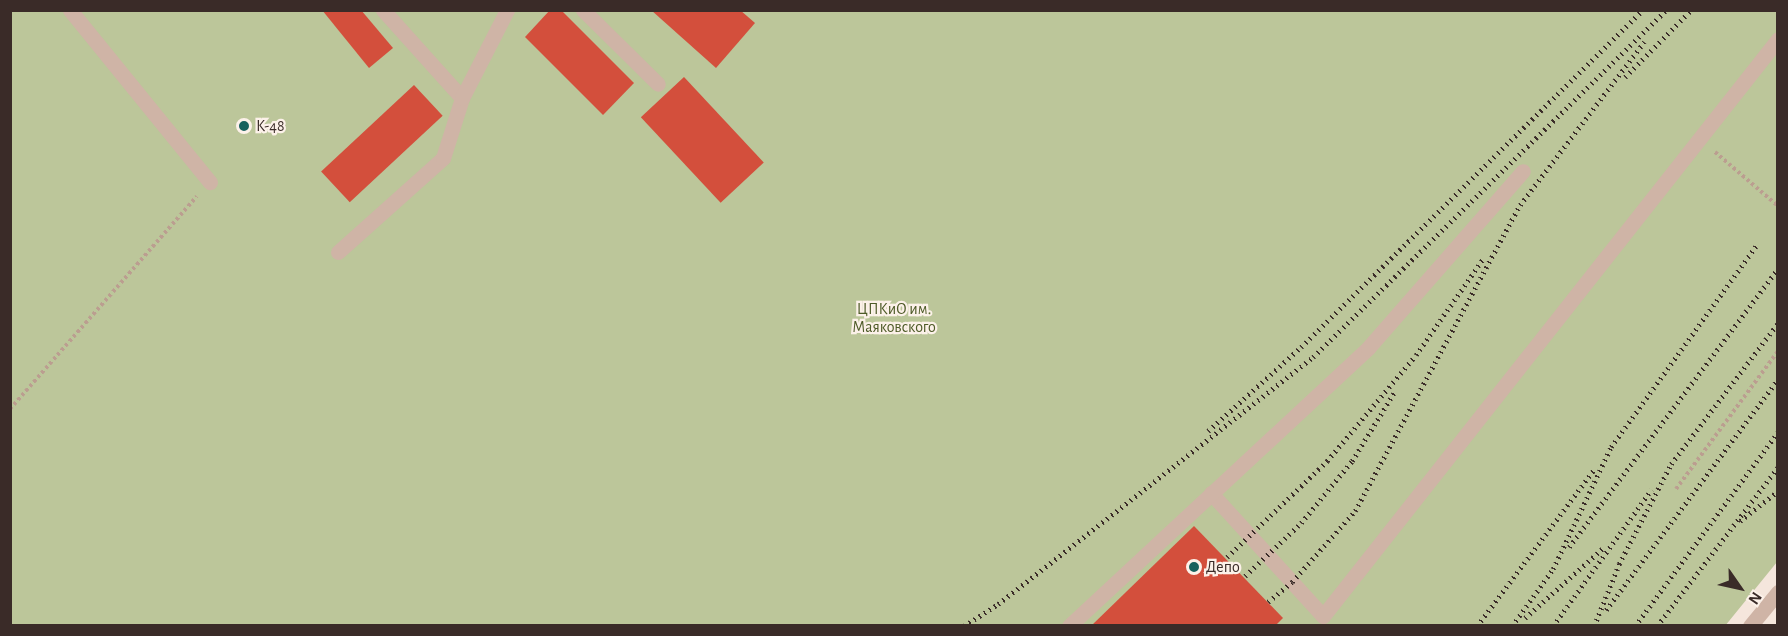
<!DOCTYPE html>
<html>
<head>
<meta charset="utf-8">
<style>
  body { margin:0 }
  #map { position:relative; width:1788px; height:636px; overflow:hidden; background:#f5e6dc; font-family:"Alegreya Sans",sans-serif }
  div>[style] { position:absolute }
  .green>* { inset:0; background:#bcc69a }
  .building>* { inset:0; background:#d34f3c; transform-origin:0 0 }
  .path>* { height:4px; margin-top:-2px; transform-origin:0; background:repeating-linear-gradient(90deg,#bb9e90 0 3px,transparent 0 6px) }
  .minor>* { height:15px; margin:-7.5px; padding:0 7.5px; transform-origin:7.5px; border-radius:7.5px; background:#cfb4a6 }
  .rail>* { height:4.5px; margin-top:-2.25px; transform-origin:0; background:repeating-linear-gradient(90deg,#3a2b28 0 1.5px,transparent 0 6px) }
  .dots>* { width:16px; height:16px; translate:-50% -50%; box-sizing:border-box; border:3px solid #fcf1e9; border-radius:50% }
  span { translate:-50% -50%; white-space:nowrap; text-align:center; line-height:1.15; -webkit-text-stroke:4.5px #fcf1e9; paint-order:stroke }
  .poi-label { font-size:16px; color:#3a2b28 }
  .left { translate:0 -50%; text-align:left }
  .park-label { font-size:16px; color:#4e5b28 }
  .frame { position:absolute; inset:0; border:12px solid #3a2b28; pointer-events:none }
  .north { position:absolute; left:1710px; top:558px; width:60px; height:60px; -webkit-text-stroke:4px #fcf1e9; paint-order:stroke; rotate:124deg; font-size:16px; font-weight:700; line-height:24px; text-align:center; color:#3a2b28 }
  .north::after { content:''; display:block; margin:auto; width:21px; height:27px; background:#3a2b28; clip-path:polygon(50% 0,100% 100%,50% 72%,0 100%) }
</style>
</head>
<body>
<div id="map">
  <div class="green">
    <div style="clip-path:polygon(10px 11px,1777px 11px,1777px 562px,1725px 626px,11px 625px)"></div>
  </div>
  <div class="building">
    <div style="clip-path:polygon(322px 10px,361px 10px,393px 48px,369px 68px)"></div>
    <div style="clip-path:polygon(550px 10px,561px 10px,634px 83px,603px 115px,525px 37px)"></div>
    <div style="clip-path:polygon(651px 10px,740px 10px,755px 23px,716px 68px)"></div>
    <div style="left:684px;top:77px;width:117px;height:59px;rotate:47deg"></div>
    <div style="left:414px;top:85px;width:42px;height:127px;rotate:47deg"></div>
    <div style="clip-path:polygon(1194px 526px,1283px 618px,1275px 626px,1091px 626px)"></div>
  </div>
  <div class="path">
    <div style="left:1715px;top:152px;width:83px;rotate:40.6deg"></div>
    <div style="left:10px;top:409px;width:283px;rotate:-48.7deg"></div>
    <div style="left:1676px;top:489px;width:172px;rotate:-53.5deg"></div>
  </div>
  <div class="minor">
    <div style="left:70px;top:10px;width:222px;rotate:50.9deg"></div>
    <div style="left:383px;top:10px;width:118px;rotate:48.1deg"></div>
    <div style="left:583px;top:10px;width:105px;rotate:44.6deg"></div>
    <div style="left:338px;top:252px;width:141px;rotate:-41.8deg"></div>
    <div style="left:443px;top:158px;width:63px;rotate:-72.4deg"></div>
    <div style="left:462px;top:98px;width:99px;rotate:-62.9deg"></div>
    <div style="left:1211px;top:493px;width:166px;rotate:47.7deg"></div>
    <div style="left:1323px;top:616px;width:735px;rotate:-51.74deg"></div>
    <div style="left:1069px;top:626px;width:408px;rotate:-42.9deg"></div>
    <div style="left:1368px;top:348px;width:235px;rotate:-48.8deg"></div>
    <div style="left:1750px;top:626px;width:44px;rotate:-50.5deg"></div>
  </div>
  <div class="rail">
    <div style="left:1625px;top:77px;width:94px;rotate:-45.4deg"></div>
    <div style="left:1208px;top:431px;width:125px;rotate:-42.1deg"></div>
    <div style="left:1301px;top:347px;width:480px;rotate:-44.6deg"></div>
    <div style="left:1740px;top:521px;width:48px;rotate:-38.3deg"></div>
    <div style="left:1569px;top:547px;width:348px;rotate:-53.1deg"></div>
    <div style="left:1227px;top:557px;width:139px;rotate:-43.8deg"></div>
    <div style="left:1327px;top:461px;width:138px;rotate:-50deg"></div>
    <div style="left:1416px;top:355px;width:117px;rotate:-55.1deg"></div>
    <div style="left:1245px;top:576px;width:77px;rotate:-43.4deg"></div>
    <div style="left:1301px;top:523px;width:80px;rotate:-50.6deg"></div>
    <div style="left:1352px;top:461px;width:82px;rotate:-58.4deg"></div>
    <div style="left:1268px;top:602px;width:31px;rotate:-40deg"></div>
    <div style="left:1292px;top:582px;width:95px;rotate:-48.4deg"></div>
    <div style="left:1355px;top:511px;width:348px;rotate:-61.7deg"></div>
    <div style="left:1520px;top:205px;width:205px;rotate:-52.7deg"></div>
    <div style="left:1606px;top:610px;width:288px;rotate:-53.3deg"></div>
    <div style="left:1525px;top:618px;width:105px;rotate:-41.9deg"></div>
    <div style="left:964px;top:626px;width:40px;rotate:-32.9deg"></div>
    <div style="left:998px;top:604px;width:400px;rotate:-38.1deg"></div>
    <div style="left:1313px;top:357px;width:495px;rotate:-44.5deg"></div>
    <div style="left:1477px;top:626px;width:194px;rotate:-53.2deg"></div>
    <div style="left:1512px;top:626px;width:70px;rotate:-54.3deg"></div>
    <div style="left:1553px;top:569px;width:135px;rotate:-64.6deg"></div>
    <div style="left:1611px;top:447px;width:248px;rotate:-54.2deg"></div>
    <div style="left:1553px;top:626px;width:168px;rotate:-54.2deg"></div>
    <div style="left:1594px;top:626px;width:67px;rotate:-68deg"></div>
    <div style="left:1619px;top:564px;width:113px;rotate:-62.5deg"></div>
    <div style="left:1671px;top:464px;width:177px;rotate:-52.8deg"></div>
    <div style="left:1635px;top:626px;width:241px;rotate:-53.6deg"></div>
    <div style="left:1657px;top:626px;width:200px;rotate:-52.7deg"></div>
  </div>
  <div class="dots">
    <div style="left:244px;top:126px;background:#18615d"></div>
    <div style="left:1194px;top:567px;background:#18615d"></div>
  </div>
  <div class="poi-label">
    <span class="left" style="left:256px;top:126px">К-48</span>
    <span class="left" style="left:1206px;top:567px">Депо</span>
  </div>
  <div class="park-label">
    <span style="left:894px;top:318px">ЦПКиО им.<br>Маяковского</span>
  </div>
  <div class="frame"></div>
  <div class="north">N</div>
</div>
</body>
</html>
